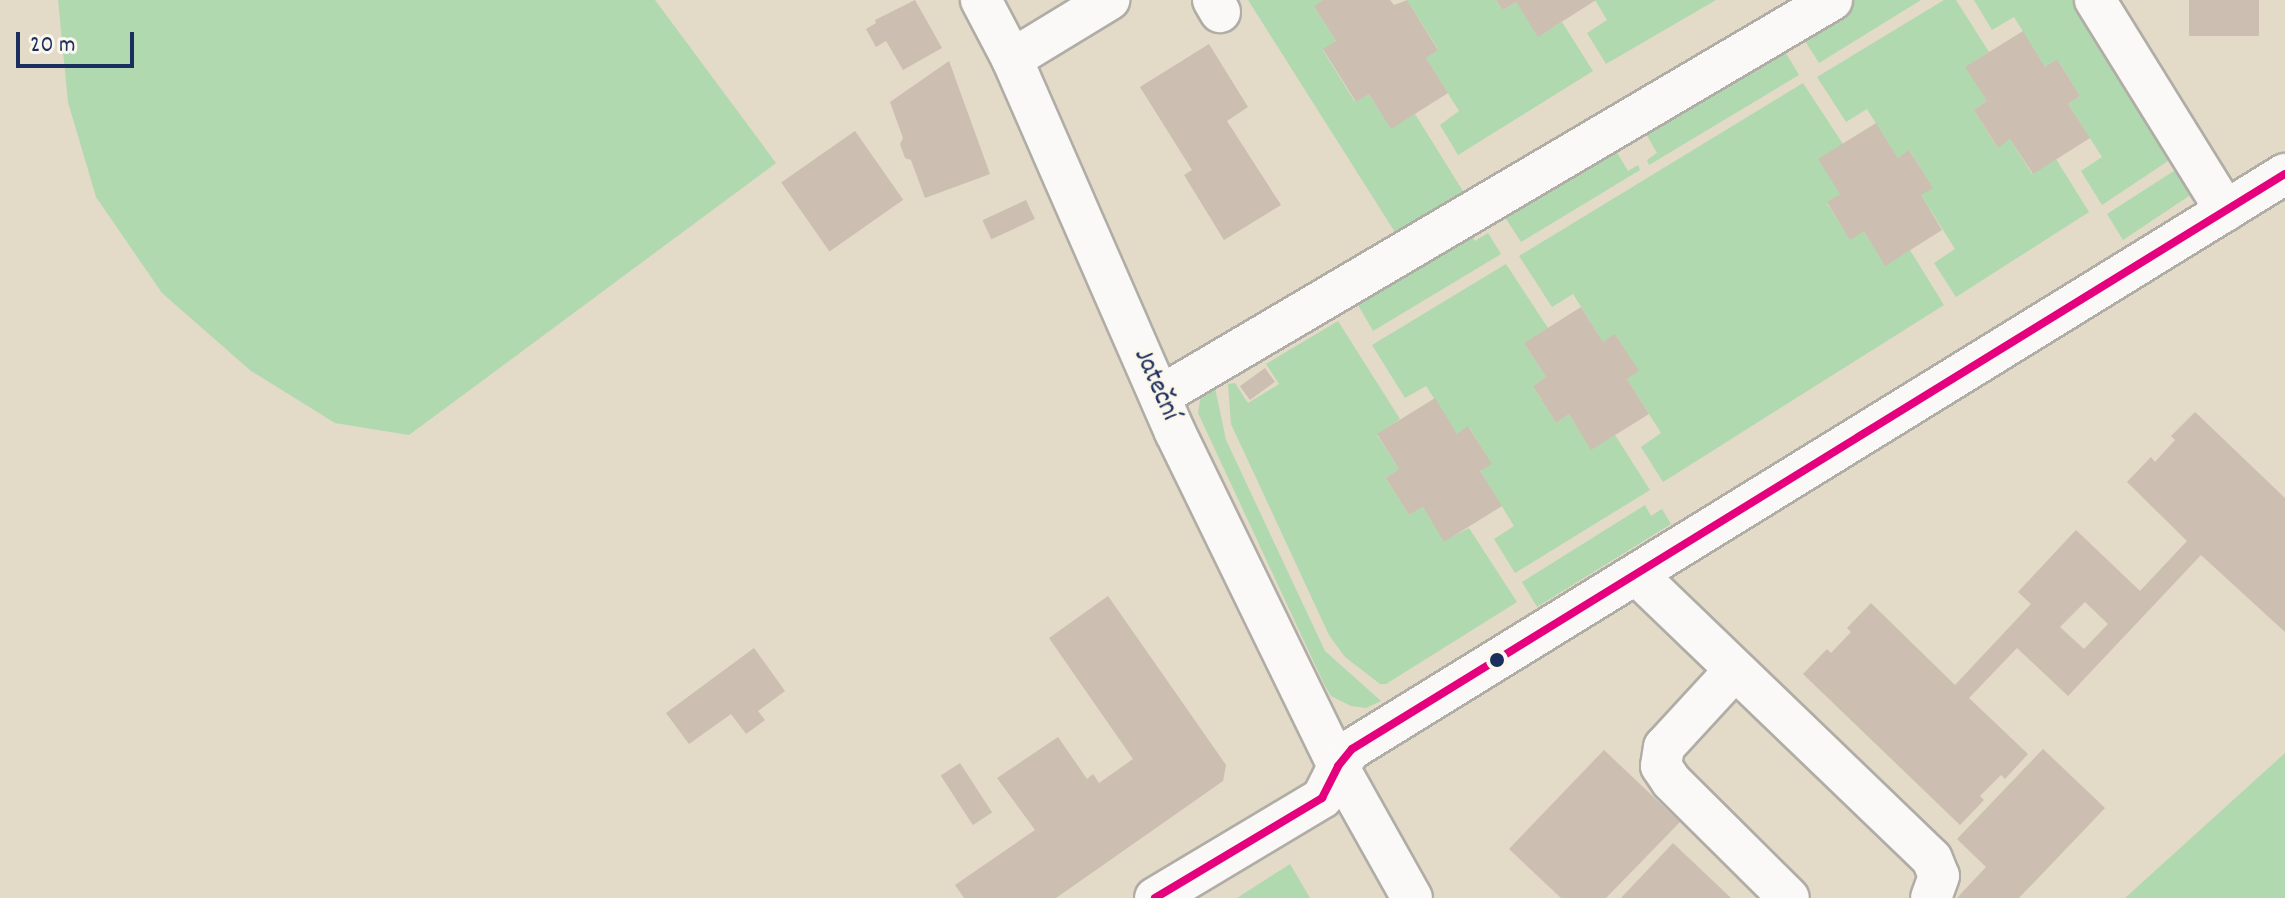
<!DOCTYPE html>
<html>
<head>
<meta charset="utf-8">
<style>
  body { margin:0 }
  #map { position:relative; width:2285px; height:898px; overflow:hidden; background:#e3dac8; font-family:Dekko,sans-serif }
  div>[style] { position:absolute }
  .green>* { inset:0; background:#b0d9af }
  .building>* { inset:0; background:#ccbeb0; transform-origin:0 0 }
  .roads { filter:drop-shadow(2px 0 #b0ada6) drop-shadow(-2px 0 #b0ada6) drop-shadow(0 2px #b0ada6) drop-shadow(0 -2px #b0ada6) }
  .minor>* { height:40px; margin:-20px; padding:0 20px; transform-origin:20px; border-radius:20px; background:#fbf9f7 }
  .bus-1>* { height:8px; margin:-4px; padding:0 4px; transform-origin:4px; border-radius:4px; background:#e5007d }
  .dots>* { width:22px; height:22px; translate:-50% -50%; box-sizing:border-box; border:4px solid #fbf7ec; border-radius:50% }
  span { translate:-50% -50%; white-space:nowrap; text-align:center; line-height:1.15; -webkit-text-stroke:6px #fbf7ec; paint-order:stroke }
  .street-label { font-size:28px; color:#1b2f5e }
  .scale { position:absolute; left:16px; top:32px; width:118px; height:36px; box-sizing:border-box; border:4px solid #1b2f5e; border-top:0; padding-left:10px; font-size:24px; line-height:28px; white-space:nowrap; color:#1b2f5e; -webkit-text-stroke:6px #fbf7ec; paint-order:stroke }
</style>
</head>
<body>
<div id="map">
  <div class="green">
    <div style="clip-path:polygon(58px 0,655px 0,776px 163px,409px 435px,335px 423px,251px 371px,162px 293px,96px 197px,68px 102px)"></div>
    <div style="clip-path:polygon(1248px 0,1323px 0,1314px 6px,1336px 41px,1323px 50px,1355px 102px,1369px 94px,1391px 128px,1415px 114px,1466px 196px,1398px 237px)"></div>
    <div style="clip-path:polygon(1407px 0,1496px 0,1503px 10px,1516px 2px,1538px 36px,1562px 22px,1593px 71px,1458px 155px,1440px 125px,1459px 111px,1426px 58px,1438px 49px)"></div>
    <div style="clip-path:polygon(1595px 0,1716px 0,1606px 64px,1587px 33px,1607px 20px)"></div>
    <div style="clip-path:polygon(1854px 0,1921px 0,1819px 63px,1800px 33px)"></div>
    <div style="clip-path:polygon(1944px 0,1956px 0,1989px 52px,1966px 67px,1987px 101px,1974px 110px,1997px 147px,2010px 139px,2032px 174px,2056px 159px,2089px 212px,1956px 297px,1934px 263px,1955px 249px,1921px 195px,1932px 187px,1910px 151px,1898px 158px,1867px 109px,1846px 122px,1817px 77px)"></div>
    <div style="clip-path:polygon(1974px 0,2074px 0,2174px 157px,2102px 205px,2081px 171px,2102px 157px,2068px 104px,2080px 96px,2057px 59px,2045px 67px,2014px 17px,1992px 30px)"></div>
    <div style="clip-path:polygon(1780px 43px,1799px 75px,1649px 165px,1647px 160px,1657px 153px,1642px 127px)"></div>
    <div style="clip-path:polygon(1803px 83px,1843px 144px,1840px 194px,1827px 203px,1850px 239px,1864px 231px,1885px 265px,1910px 250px,1944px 305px,1663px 482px,1641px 447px,1661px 433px,1627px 379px,1638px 371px,1616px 335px,1603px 342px,1573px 294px,1552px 307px,1519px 256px)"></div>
    <div style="clip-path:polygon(1612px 144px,1628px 171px,1638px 165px,1640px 170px,1521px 242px,1501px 211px)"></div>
    <div style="clip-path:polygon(2180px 167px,2191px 190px,2189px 196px,2123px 240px,2107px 214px)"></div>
    <div style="clip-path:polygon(1469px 232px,1475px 241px,1488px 233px,1501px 254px,1373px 331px,1355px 300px)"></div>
    <div style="clip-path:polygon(1506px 264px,1548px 328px,1524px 343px,1546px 377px,1533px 386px,1556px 423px,1569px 414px,1591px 449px,1615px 435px,1650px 490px,1515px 573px,1494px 539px,1514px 526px,1480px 471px,1491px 463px,1469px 427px,1457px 434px,1426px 386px,1405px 398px,1372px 345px)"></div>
    <div style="clip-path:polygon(1338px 321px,1400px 419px,1377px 435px,1399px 469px,1386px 478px,1409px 515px,1423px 507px,1444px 541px,1469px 528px,1517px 602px,1386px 684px,1380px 684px,1345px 657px,1329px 635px,1231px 424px,1228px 384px,1235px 383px,1248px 403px,1279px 384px,1266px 364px)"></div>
    <div style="clip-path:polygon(1214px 383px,1226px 440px,1325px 651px,1381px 701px,1366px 708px,1351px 706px,1331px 696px,1324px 684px,1198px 413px,1200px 400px)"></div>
    <div style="clip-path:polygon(1645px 505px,1651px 516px,1662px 509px,1671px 524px,1537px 607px,1522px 582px)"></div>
    <div style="clip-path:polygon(2285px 753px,2285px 898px,2125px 898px)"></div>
    <div style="clip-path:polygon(1290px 864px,1310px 898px,1237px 898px)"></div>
  </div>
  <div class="building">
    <div style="clip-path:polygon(915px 0,942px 48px,903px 70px,886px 41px,876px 47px,866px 29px,876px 23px,875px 20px)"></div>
    <div style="clip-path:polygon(1323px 0,1390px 0,1394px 5px,1407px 0,1438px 50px,1426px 58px,1448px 93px,1391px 129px,1369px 94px,1356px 102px,1323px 49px,1336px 41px,1314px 6px)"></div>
    <div style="clip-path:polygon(1496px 0,1596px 0,1538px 37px,1516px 2px,1503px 10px)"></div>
    <div style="left:2189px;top:0;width:70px;height:36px"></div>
    <div style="clip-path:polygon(2023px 31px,2045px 67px,2057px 59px,2080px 96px,2068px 104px,2090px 138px,2033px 174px,2010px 139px,1998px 148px,1974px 110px,1987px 101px,1965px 67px)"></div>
    <div style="clip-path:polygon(1209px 44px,1248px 107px,1227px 121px,1281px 205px,1224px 240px,1184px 175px,1192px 170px,1140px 87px)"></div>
    <div style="clip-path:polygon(949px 61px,990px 174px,925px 198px,911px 160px,905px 158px,900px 144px,903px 138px,890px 102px)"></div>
    <div style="clip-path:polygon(1876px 123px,1898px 158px,1909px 150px,1933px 188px,1921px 195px,1942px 230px,1885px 266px,1864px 231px,1850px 240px,1827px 202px,1840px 194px,1818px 159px)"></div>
    <div style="left:855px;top:131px;width:84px;height:90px;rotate:55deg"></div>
    <div style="left:1026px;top:200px;width:21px;height:48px;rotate:65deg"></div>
    <div style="clip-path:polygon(1581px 307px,1603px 342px,1615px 334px,1639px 371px,1627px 379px,1649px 414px,1591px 450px,1569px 414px,1556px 423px,1533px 386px,1546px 377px,1524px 343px)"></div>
    <div style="left:1265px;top:368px;width:17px;height:31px;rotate:54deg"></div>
    <div style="clip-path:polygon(1435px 398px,1457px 434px,1468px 426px,1492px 464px,1480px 471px,1502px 506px,1444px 542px,1423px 507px,1409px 515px,1386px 478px,1399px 469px,1377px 434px)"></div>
    <div style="clip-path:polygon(evenodd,2195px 412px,2285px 498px,2285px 632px,2201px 555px,2068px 696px,2017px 648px,1969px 698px,2028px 754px,2005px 779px,2001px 775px,1980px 796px,1984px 800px,1960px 825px,1803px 674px,1827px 649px,1831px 653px,1851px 632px,1847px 628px,1871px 603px,1955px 685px,2031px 604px,2018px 592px,2076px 530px,2140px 591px,2187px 541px,2127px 482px,2151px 457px,2155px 462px,2175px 440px,2171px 436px,2195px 412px,2085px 602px,2108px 624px,2084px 649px,2060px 627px,2085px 602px)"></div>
    <div style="clip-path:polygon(1108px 596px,1226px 765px,1223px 781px,1056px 898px,964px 898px,955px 885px,1035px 830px,997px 778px,1058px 737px,1087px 779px,1093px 774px,1099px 783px,1133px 759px,1049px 638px)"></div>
    <div style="clip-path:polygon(754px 648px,785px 691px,758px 711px,765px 720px,746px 734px,731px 714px,689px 744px,666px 713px)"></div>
    <div style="clip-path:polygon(2043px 749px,2105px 808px,2019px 898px,1957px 898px,1986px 867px,1957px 839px)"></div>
    <div style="clip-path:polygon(1604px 750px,1680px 822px,1606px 898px,1561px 898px,1509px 849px)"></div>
    <div style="left:960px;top:763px;width:59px;height:23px;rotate:57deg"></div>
    <div style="clip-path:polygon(1673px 843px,1731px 898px,1621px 898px)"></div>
  </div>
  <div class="roads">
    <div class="minor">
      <div style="left:981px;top:0;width:67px;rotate:62.3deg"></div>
      <div style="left:1012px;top:59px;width:407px;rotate:66.4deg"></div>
      <div style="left:1175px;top:432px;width:372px;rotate:64deg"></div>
      <div style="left:1338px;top:766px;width:151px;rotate:60.7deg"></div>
      <div style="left:1213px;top:0;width:14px;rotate:60deg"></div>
      <div style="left:2095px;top:0;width:248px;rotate:58.2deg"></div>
      <div style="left:1012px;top:59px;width:114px;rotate:-31.3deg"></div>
      <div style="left:1160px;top:396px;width:780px;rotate:-30.51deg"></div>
      <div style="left:1637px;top:575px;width:409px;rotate:43.9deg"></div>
      <div style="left:1932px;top:859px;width:18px;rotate:68deg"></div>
      <div style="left:1939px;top:876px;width:23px;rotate:110deg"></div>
      <div style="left:1734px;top:671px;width:103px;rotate:132.6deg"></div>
      <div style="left:1664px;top:747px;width:19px;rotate:99deg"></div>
      <div style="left:1661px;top:766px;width:18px;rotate:56deg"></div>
      <div style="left:1671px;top:781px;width:166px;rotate:44.8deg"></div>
      <div style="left:1155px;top:898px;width:195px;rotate:-30.9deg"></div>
      <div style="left:1322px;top:798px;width:36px;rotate:-63deg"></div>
      <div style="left:1338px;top:766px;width:22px;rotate:-51deg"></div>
      <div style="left:1352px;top:749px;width:1096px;rotate:-31.65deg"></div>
    </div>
  </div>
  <div class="bus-1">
    <div style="left:1155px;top:898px;width:195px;rotate:-30.9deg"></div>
    <div style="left:1322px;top:798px;width:36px;rotate:-63deg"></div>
    <div style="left:1338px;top:766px;width:22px;rotate:-51deg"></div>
    <div style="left:1352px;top:749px;width:1096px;rotate:-31.65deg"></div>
  </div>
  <div class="dots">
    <div style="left:1497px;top:660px;background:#1b2f5e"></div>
  </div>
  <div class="street-label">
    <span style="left:1155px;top:385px;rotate:66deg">Jateční</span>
  </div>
  <div class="scale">20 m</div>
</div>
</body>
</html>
